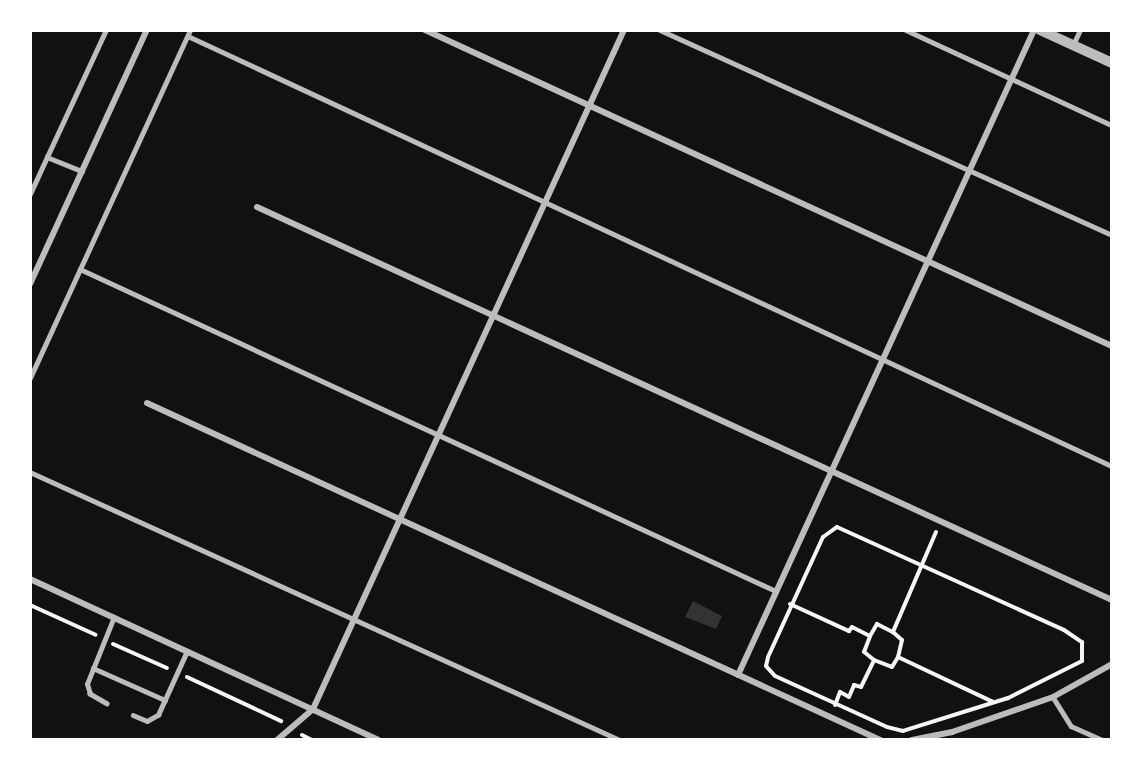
<!DOCTYPE html>
<html>
<head>
<meta charset="utf-8">
<style>
  body { margin:0 }
  #map { position:relative; width:1142px; height:770px; overflow:hidden; background:#111; font-family:"Zilla Slab",serif }
  div>[style] { position:absolute }
  .water>* { inset:0; background:#333 }
  .path>* { height:4px; margin:-2px; padding:0 2px; transform-origin:2px; border-radius:2px; background:#f5f5f5 }
  .service>* { height:4.5px; margin:-2.25px; padding:0 2.25px; transform-origin:2.25px; border-radius:2.25px; background:#bcbcbc }
  .minor>* { height:6px; margin:-3px; padding:0 3px; transform-origin:3px; border-radius:3px; background:#bcbcbc }
  .tertiary>* { height:10px; margin:-5px; padding:0 5px; transform-origin:5px; border-radius:5px; background:#bcbcbc }
  span { translate:-50% -50%; white-space:nowrap; text-align:center; line-height:1.15; -webkit-text-stroke:6px #fff; paint-order:stroke }
  .frame { position:absolute; inset:0; border:32px solid #fff; pointer-events:none }
</style>
</head>
<body>
<div id="map">
  <div class="water">
    <div style="clip-path:polygon(693px 601px,722px 616px,716px 629px,685px 617px)"></div>
  </div>
  <div class="path">
    <div style="left:837px;top:527px;width:249px;rotate:24.4deg"></div>
    <div style="left:1064px;top:630px;width:22px;rotate:34deg"></div>
    <div style="left:1082px;top:642px;width:19px;rotate:90deg"></div>
    <div style="left:1082px;top:661px;width:83px;rotate:153.4deg"></div>
    <div style="left:1008px;top:698px;width:110px;rotate:162.6deg"></div>
    <div style="left:903px;top:731px;width:16px;rotate:-166deg"></div>
    <div style="left:887px;top:727px;width:123px;rotate:-155.5deg"></div>
    <div style="left:775px;top:676px;width:13px;rotate:-132deg"></div>
    <div style="left:766px;top:666px;width:9px;rotate:-77deg"></div>
    <div style="left:768px;top:657px;width:132px;rotate:-65.4deg"></div>
    <div style="left:823px;top:537px;width:17px;rotate:-36deg"></div>
    <div style="left:936px;top:532px;width:109px;rotate:113.3deg"></div>
    <div style="left:893px;top:632px;width:12px;rotate:42deg"></div>
    <div style="left:902px;top:640px;width:17px;rotate:103deg"></div>
    <div style="left:898px;top:657px;width:105px;rotate:25.3deg"></div>
    <div style="left:790px;top:604px;width:65px;rotate:24.6deg"></div>
    <div style="left:849px;top:631px;width:5px;rotate:-53deg"></div>
    <div style="left:852px;top:627px;width:20px;rotate:27deg"></div>
    <div style="left:870px;top:636px;width:14px;rotate:-60deg"></div>
    <div style="left:877px;top:624px;width:18px;rotate:27deg"></div>
    <div style="left:30px;top:605px;width:72px;rotate:24.4deg"></div>
    <div style="left:113px;top:644px;width:59px;rotate:24deg"></div>
    <div style="left:874px;top:660px;width:19px;rotate:21deg"></div>
    <div style="left:892px;top:667px;width:12px;rotate:-59deg"></div>
    <div style="left:187px;top:677px;width:104px;rotate:25.1deg"></div>
    <div style="left:835px;top:705px;width:14px;rotate:-69deg"></div>
    <div style="left:840px;top:692px;width:10px;rotate:29deg"></div>
    <div style="left:849px;top:697px;width:13px;rotate:-67deg"></div>
    <div style="left:854px;top:685px;width:7px;rotate:16deg"></div>
    <div style="left:861px;top:687px;width:30px;rotate:-64deg"></div>
    <div style="left:874px;top:660px;width:13px;rotate:-141deg"></div>
    <div style="left:864px;top:652px;width:17px;rotate:-69deg"></div>
    <div style="left:302px;top:735px;width:11px;rotate:27deg"></div>
  </div>
  <div class="service">
    <div style="left:660px;top:30px;width:496px;rotate:24.4deg"></div>
    <div style="left:906px;top:30px;width:227px;rotate:24.8deg"></div>
    <div style="left:188px;top:36px;width:1019px;rotate:24.96deg"></div>
    <div style="left:1073px;top:45px;width:17px;rotate:-65deg"></div>
    <div style="left:47px;top:157px;width:140px;rotate:-65.1deg"></div>
    <div style="left:30px;top:194px;width:41px;rotate:-65.3deg"></div>
    <div style="left:47px;top:157px;width:38px;rotate:22deg"></div>
    <div style="left:80px;top:269px;width:767px;rotate:24.83deg"></div>
    <div style="left:30px;top:378px;width:383px;rotate:-65.3deg"></div>
    <div style="left:30px;top:472px;width:648px;rotate:24.43deg"></div>
    <div style="left:93px;top:668px;width:79px;rotate:24deg"></div>
    <div style="left:1053px;top:697px;width:34px;rotate:58deg"></div>
    <div style="left:1071px;top:726px;width:34px;rotate:24deg"></div>
    <div style="left:107px;top:704px;width:20px;rotate:-150deg"></div>
    <div style="left:90px;top:694px;width:10px;rotate:-107deg"></div>
    <div style="left:87px;top:684px;width:72px;rotate:-68.1deg"></div>
    <div style="left:133px;top:715px;width:15px;rotate:23deg"></div>
    <div style="left:147px;top:721px;width:13px;rotate:-29deg"></div>
    <div style="left:158px;top:715px;width:70px;rotate:-65.6deg"></div>
  </div>
  <div class="minor">
    <div style="left:425px;top:30px;width:756px;rotate:24.7deg"></div>
    <div style="left:257px;top:207px;width:941px;rotate:24.69deg"></div>
    <div style="left:30px;top:284px;width:280px;rotate:-65.3deg"></div>
    <div style="left:147px;top:403px;width:807px;rotate:24.69deg"></div>
    <div style="left:30px;top:579px;width:384px;rotate:24.8deg"></div>
    <div style="left:738px;top:675px;width:710px;rotate:-65.35deg"></div>
    <div style="left:277px;top:740px;width:48px;rotate:-40.7deg"></div>
    <div style="left:313px;top:709px;width:747px;rotate:-65.39deg"></div>
    <div style="left:912px;top:740px;width:41px;rotate:-11.3deg"></div>
    <div style="left:952px;top:732px;width:107px;rotate:-19.1deg"></div>
    <div style="left:1053px;top:697px;width:68px;rotate:-29.2deg"></div>
  </div>
  <div class="tertiary">
    <div style="left:1040px;top:30px;width:79px;rotate:24.6deg"></div>
  </div>
  <div class="frame"></div>
</div>
</body>
</html>
